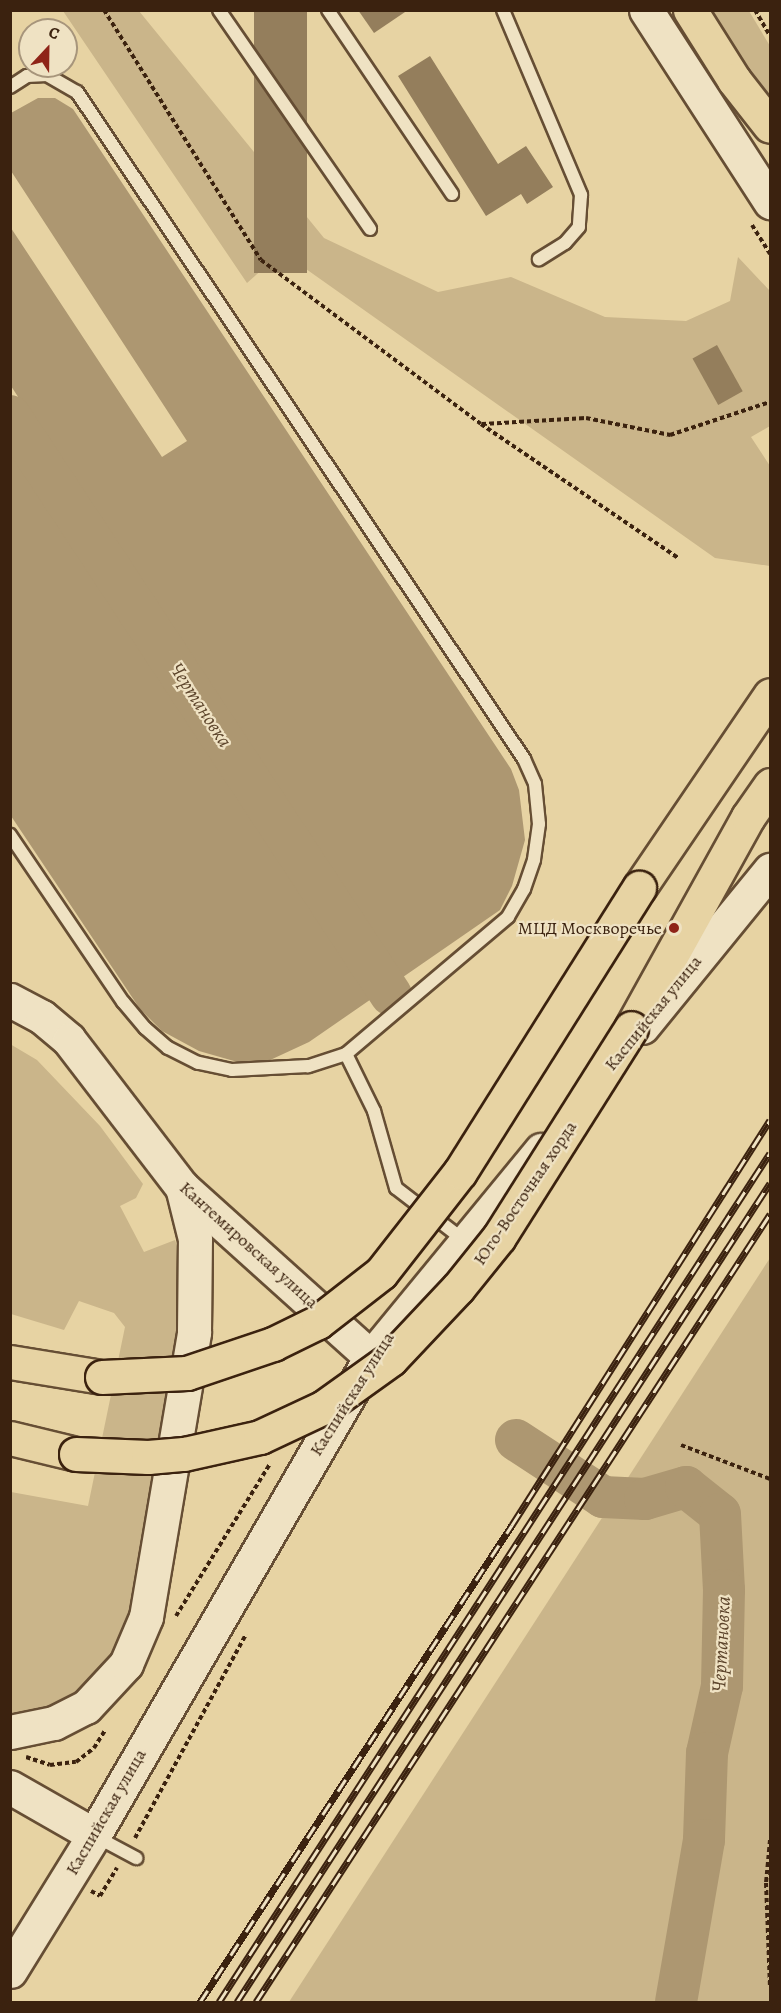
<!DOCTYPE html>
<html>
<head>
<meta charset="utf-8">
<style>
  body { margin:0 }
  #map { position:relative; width:781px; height:2013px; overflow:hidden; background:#e7d3a3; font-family:Alegreya,serif }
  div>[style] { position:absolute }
  .green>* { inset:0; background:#cab58a }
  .water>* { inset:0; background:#ad9771 }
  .river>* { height:42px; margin:-21px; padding:0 21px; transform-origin:21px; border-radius:21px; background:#ad9771 }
  .building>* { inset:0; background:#947e5c; transform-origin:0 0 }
  .path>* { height:4px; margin-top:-2px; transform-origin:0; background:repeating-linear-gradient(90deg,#3b220f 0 4.5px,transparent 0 7.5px) }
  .roads { filter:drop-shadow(2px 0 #664e34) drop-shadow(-2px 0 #664e34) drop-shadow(0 2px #664e34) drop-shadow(0 -2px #664e34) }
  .lane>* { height:12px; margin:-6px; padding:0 6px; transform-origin:6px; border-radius:6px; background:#efe2c3 }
  .secondary>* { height:33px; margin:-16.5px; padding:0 16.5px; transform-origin:16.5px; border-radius:16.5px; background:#efe2c3 }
  .primary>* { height:33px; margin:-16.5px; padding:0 16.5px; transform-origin:16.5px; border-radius:16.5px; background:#e7d3a3 }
  .rail>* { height:7px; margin-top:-3.5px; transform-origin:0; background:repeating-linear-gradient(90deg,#efe2c3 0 14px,#3b220f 0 28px); box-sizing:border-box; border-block:2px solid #3b220f }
  .bridges { filter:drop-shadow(2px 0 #3b220f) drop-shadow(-2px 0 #3b220f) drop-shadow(0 2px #3b220f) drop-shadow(0 -2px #3b220f) }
  .primary-bridge>* { height:33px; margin:-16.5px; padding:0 16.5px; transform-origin:16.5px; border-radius:16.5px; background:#e7d3a3 }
  .dots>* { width:16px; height:16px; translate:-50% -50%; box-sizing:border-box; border:3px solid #efe2c3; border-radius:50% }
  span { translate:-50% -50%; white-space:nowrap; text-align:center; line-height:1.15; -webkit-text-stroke:4.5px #efe2c3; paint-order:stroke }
  .poi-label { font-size:18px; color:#3b220f }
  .right { translate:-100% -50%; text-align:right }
  .street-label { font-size:18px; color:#3b220f }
  .water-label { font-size:20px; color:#5d452c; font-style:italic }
  .frame { position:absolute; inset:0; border:12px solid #3b220f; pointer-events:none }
  .north { position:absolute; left:18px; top:18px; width:60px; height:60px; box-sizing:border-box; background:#efe2c3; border:2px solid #a7957b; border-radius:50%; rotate:22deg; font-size:16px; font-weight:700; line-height:24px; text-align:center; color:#3b220f }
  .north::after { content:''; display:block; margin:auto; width:21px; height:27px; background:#8f2418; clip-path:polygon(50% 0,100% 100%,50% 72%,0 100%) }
</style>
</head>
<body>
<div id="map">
  <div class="green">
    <div style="clip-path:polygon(63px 11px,139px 11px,324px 238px,438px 292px,511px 277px,605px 317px,686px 321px,730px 301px,738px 257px,770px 291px,770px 426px,751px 437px,770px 466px,770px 566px,715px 558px,282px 252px,247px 283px)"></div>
    <div style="clip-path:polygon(684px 11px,749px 11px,770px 46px,770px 147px)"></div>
    <div style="clip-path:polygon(10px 1044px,37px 1060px,100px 1126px,143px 1184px,136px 1198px,120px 1206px,144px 1252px,175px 1240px,186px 1272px,154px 1506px,122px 1646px,65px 1707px,10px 1721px,11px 1492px,88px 1506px,125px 1327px,114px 1313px,79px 1301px,64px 1330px,11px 1314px)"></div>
    <div style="clip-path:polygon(770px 1258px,770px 2002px,289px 2002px)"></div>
  </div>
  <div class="water">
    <div style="clip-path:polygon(38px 98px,55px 98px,73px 109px,511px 769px,519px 790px,525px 840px,512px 886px,500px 910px,309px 1042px,268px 1061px,241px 1063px,199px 1051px,162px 1031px,140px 1009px,11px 816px,11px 449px,367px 989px,392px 972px,11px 386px,11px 228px,162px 457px,187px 441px,11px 171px,11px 113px)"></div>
  </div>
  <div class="river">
    <div style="left:10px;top:416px;width:693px;rotate:56.65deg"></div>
    <div style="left:516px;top:1440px;width:104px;rotate:33.2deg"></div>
    <div style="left:603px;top:1497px;width:42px;rotate:2.7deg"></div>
    <div style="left:645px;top:1499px;width:43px;rotate:-16.3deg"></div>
    <div style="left:686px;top:1487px;width:43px;rotate:38.5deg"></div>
    <div style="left:720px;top:1514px;width:76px;rotate:87deg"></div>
    <div style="left:724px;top:1590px;width:96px;rotate:91.2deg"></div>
    <div style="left:722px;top:1686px;width:69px;rotate:102.6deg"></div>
    <div style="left:707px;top:1753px;width:87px;rotate:92deg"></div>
    <div style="left:704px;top:1840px;width:164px;rotate:99.8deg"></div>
  </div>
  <div class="building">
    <div style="left:254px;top:10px;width:53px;height:263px"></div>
    <div style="clip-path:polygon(358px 10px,408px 10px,374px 33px)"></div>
    <div style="clip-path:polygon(430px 56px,498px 164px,526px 146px,553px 187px,527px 204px,521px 194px,486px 216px,398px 76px)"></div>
    <div style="left:717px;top:345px;width:53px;height:28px;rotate:61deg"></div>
  </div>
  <div class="path">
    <div style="left:104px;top:10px;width:295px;rotate:57.9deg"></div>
    <div style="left:261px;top:260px;width:274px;rotate:36.7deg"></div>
    <div style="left:481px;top:424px;width:238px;rotate:34.2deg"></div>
    <div style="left:755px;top:10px;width:30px;rotate:60deg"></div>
    <div style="left:752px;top:225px;width:34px;rotate:58deg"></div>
    <div style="left:482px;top:424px;width:104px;rotate:-3.3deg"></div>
    <div style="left:586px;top:418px;width:86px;rotate:11.4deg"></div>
    <div style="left:670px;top:435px;width:105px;rotate:-18.3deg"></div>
    <div style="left:681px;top:1445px;width:95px;rotate:20.9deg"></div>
    <div style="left:176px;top:1616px;width:179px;rotate:-58.3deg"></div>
    <div style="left:26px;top:1757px;width:25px;rotate:18deg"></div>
    <div style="left:50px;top:1765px;width:26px;rotate:-7deg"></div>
    <div style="left:76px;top:1762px;width:23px;rotate:-38deg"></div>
    <div style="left:94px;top:1748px;width:22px;rotate:-58deg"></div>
    <div style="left:135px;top:1838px;width:232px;rotate:-61.4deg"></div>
    <div style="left:770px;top:1840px;width:43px;rotate:95.3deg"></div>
    <div style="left:766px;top:1883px;width:102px;rotate:87.8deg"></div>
    <div style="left:91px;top:1891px;width:10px;rotate:29deg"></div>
    <div style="left:100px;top:1896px;width:33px;rotate:-59deg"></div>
  </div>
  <div class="roads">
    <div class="lane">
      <div style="left:219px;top:10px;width:266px;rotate:55.4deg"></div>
      <div style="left:328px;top:10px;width:222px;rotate:56deg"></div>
      <div style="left:503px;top:10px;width:201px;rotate:67.1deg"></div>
      <div style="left:581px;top:195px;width:32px;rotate:94deg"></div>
      <div style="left:579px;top:227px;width:21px;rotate:131deg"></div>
      <div style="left:565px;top:243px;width:31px;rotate:148deg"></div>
      <div style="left:10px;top:87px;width:20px;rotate:-33deg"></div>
      <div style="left:27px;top:76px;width:20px;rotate:-3deg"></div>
      <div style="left:47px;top:75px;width:34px;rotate:30deg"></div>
      <div style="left:77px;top:92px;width:803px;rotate:56.17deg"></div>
      <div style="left:524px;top:759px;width:27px;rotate:66deg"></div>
      <div style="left:535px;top:784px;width:40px;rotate:84.3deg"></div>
      <div style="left:539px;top:824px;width:36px;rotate:98deg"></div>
      <div style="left:534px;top:860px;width:31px;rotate:109deg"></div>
      <div style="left:524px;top:889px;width:32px;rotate:120deg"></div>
      <div style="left:508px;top:917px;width:212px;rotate:139.8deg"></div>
      <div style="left:346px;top:1054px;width:40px;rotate:162deg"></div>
      <div style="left:308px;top:1066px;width:76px;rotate:177deg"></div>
      <div style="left:232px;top:1070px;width:35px;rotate:-168deg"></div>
      <div style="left:198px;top:1063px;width:34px;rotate:-153deg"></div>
      <div style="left:168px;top:1048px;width:30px;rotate:-139deg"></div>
      <div style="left:145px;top:1028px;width:34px;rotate:-130deg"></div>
      <div style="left:123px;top:1002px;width:202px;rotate:-124.1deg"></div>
      <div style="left:346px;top:1054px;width:64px;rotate:63.8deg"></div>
      <div style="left:374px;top:1111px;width:80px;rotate:74.1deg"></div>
      <div style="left:396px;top:1188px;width:87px;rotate:37.5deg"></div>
      <div style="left:95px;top:1836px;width:47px;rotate:28.2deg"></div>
    </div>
    <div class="secondary">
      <div style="left:646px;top:10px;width:229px;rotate:57.1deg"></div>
      <div style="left:10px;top:1000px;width:36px;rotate:28deg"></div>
      <div style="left:42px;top:1017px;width:35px;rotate:40deg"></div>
      <div style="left:69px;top:1040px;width:185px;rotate:52.5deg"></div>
      <div style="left:182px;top:1187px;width:254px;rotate:42deg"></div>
      <div style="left:642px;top:1027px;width:203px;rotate:-50.8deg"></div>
      <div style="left:10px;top:1732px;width:45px;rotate:-11.6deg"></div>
      <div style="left:54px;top:1723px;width:36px;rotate:-27deg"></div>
      <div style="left:86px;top:1707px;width:59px;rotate:-47.1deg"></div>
      <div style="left:126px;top:1664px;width:51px;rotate:-66.9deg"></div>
      <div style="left:146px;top:1617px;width:289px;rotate:-80.4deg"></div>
      <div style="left:194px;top:1332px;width:93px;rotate:-89.4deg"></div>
      <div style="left:195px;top:1239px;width:54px;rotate:-104deg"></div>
      <div style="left:10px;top:1787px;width:97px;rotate:29.7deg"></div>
      <div style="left:10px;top:1971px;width:160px;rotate:-58.3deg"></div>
      <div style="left:94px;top:1835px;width:552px;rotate:-59.91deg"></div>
      <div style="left:371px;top:1357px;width:268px;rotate:-50.6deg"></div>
    </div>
    <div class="primary">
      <div style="left:690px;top:10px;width:83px;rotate:57.8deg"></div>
      <div style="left:734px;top:80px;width:58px;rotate:52deg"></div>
      <div style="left:639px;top:888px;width:233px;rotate:-55.8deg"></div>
      <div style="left:631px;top:1028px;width:241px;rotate:-61deg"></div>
      <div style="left:748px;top:817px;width:39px;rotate:-55deg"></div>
      <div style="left:10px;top:1362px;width:93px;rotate:9.3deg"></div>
      <div style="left:10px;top:1438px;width:68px;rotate:13.6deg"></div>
    </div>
  </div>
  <div class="rail">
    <div style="left:200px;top:2002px;width:570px;rotate:-56.81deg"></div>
    <div style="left:512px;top:1525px;width:480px;rotate:-57.5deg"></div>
    <div style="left:219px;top:2002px;width:1012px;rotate:-57.02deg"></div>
    <div style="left:237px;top:2002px;width:977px;rotate:-56.94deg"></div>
    <div style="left:256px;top:2002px;width:941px;rotate:-56.88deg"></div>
  </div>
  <div class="bridges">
    <div class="primary-bridge">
      <div style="left:102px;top:1377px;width:85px;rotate:-2.7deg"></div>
      <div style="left:187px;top:1373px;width:91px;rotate:-18.6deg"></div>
      <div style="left:273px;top:1344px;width:50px;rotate:-26.1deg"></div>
      <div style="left:318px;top:1322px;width:80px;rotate:-37.9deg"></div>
      <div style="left:381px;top:1273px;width:128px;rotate:-52deg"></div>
      <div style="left:460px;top:1172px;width:336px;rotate:-57.8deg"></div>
      <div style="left:76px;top:1454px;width:72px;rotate:2.4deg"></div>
      <div style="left:148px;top:1457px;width:36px;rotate:-5deg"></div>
      <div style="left:184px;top:1454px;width:78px;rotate:-12.6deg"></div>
      <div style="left:260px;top:1437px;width:71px;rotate:-25.1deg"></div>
      <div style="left:324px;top:1407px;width:82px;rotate:-35.6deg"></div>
      <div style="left:391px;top:1359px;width:98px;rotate:-46.7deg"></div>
      <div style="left:458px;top:1288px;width:65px;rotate:-51.2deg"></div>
      <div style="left:499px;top:1237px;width:247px;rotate:-57.7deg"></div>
    </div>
  </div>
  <div class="dots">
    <div style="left:674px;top:928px;background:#8f2418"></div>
  </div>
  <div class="poi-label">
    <span class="right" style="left:662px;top:928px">МЦД Москворечье</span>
  </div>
  <div class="street-label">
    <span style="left:653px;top:1013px;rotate:-51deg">Каспийская улица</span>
    <span style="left:525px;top:1193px;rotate:-56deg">Юго-Восточная хорда</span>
    <span style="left:249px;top:1245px;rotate:42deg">Кантемировская улица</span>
    <span style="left:352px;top:1394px;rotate:-58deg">Каспийская улица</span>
    <span style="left:106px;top:1812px;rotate:-60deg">Каспийская улица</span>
  </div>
  <div class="water-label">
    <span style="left:201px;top:705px;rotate:57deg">Чертановка</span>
    <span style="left:721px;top:1644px;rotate:-87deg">Чертановка</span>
  </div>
  <div class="frame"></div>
  <div class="north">С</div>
</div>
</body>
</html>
